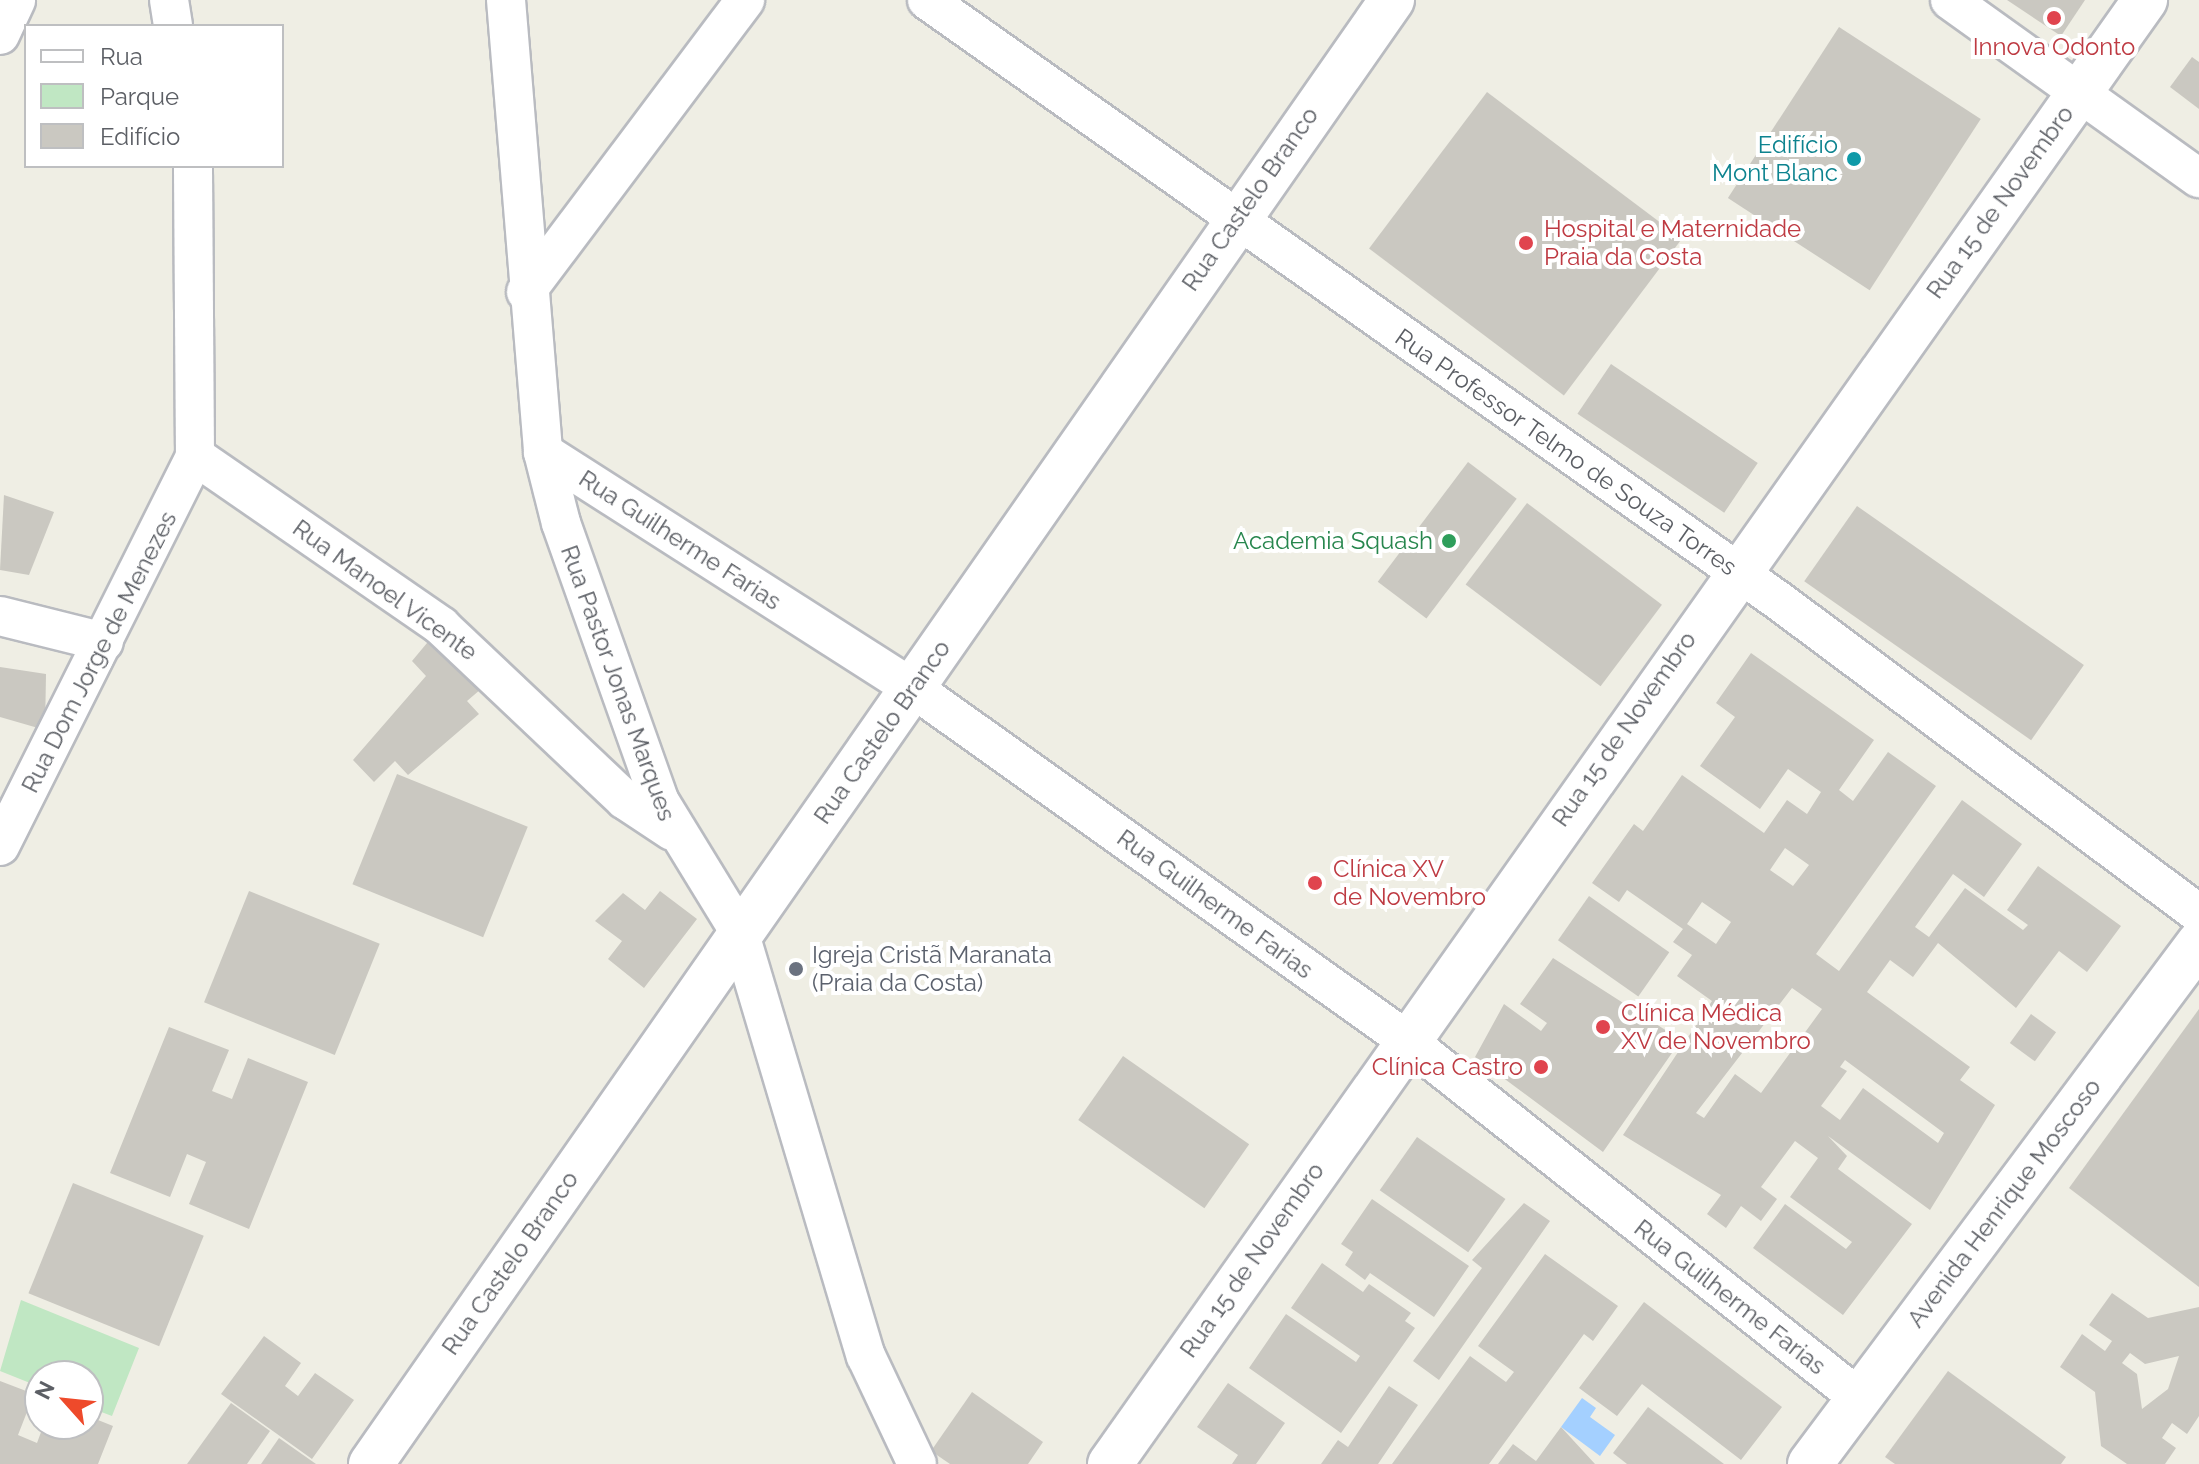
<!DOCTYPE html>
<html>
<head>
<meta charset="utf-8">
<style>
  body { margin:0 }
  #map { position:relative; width:2199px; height:1464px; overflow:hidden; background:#efeee4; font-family:Raleway,sans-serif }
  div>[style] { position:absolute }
  .green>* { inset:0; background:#c0e7c3 }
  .water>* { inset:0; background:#a4d0ff }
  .building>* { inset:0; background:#cac8c1; transform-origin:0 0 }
  .roads { filter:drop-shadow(2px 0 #b9bbc0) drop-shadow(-2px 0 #b9bbc0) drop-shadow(0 2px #b9bbc0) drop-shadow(0 -2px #b9bbc0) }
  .street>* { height:38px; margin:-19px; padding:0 19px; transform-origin:19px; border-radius:19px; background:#fff }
  .secondary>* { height:44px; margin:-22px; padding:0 22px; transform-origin:22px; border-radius:22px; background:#fff }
  .dots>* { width:22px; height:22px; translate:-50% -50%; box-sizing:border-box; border:4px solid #fff; border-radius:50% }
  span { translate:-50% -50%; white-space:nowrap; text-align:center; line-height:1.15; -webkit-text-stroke:8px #fff; paint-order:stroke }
  .health-label { font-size:24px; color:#be3a42 }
  .left { translate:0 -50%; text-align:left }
  .right { translate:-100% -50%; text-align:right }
  .culture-label { font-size:24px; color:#0d838f }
  .street-label { font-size:24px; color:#5c5f65 }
  .leisure-label { font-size:24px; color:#27864d }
  .worship-label { font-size:24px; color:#5b616d }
  .legend { position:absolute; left:24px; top:24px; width:260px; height:144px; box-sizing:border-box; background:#fff; border:2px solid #bebfc1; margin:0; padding:10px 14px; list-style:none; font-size:24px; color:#5c5f65 }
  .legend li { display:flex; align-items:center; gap:16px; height:40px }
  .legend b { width:40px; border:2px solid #bebfc1 }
  .north { position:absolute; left:24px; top:1360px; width:80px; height:80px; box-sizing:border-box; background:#fff; border:2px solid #bebfc1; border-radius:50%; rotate:297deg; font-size:22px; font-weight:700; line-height:32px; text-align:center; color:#5c5f65 }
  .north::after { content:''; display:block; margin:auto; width:28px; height:36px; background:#ee4a2b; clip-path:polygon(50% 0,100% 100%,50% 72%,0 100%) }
</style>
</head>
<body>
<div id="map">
  <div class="green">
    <div style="clip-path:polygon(21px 1300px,139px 1348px,112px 1416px,88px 1407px,88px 1376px,40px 1376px,40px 1387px,0 1371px)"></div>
  </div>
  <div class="water">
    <div style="clip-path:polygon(1582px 1398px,1596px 1408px,1590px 1417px,1615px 1435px,1600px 1456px,1561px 1427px)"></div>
  </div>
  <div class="building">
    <div style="clip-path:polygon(2007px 0,2085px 0,2061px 36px)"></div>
    <div style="left:1839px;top:27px;width:169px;height:204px;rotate:33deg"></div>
    <div style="clip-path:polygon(2192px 57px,2199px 62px,2199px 109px,2170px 87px)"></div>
    <div style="left:1487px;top:92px;width:244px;height:196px;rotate:37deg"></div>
    <div style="left:1611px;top:364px;width:177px;height:60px;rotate:34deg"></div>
    <div style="left:1468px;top:462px;width:61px;height:150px;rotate:37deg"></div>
    <div style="clip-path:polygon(4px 495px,54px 512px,29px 575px,0 570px)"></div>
    <div style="left:1527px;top:503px;width:169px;height:102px;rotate:37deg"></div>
    <div style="left:1857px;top:506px;width:277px;height:92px;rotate:35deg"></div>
    <div style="clip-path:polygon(432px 637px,481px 689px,467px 701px,479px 714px,408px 775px,395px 761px,374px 782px,353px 760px,426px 676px,412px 661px)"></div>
    <div style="clip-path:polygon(evenodd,1751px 653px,1874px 740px,1839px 790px,1853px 801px,1888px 752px,1936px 786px,1816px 954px,1839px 971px,1962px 800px,2022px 844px,1984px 897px,1953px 874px,1915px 927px,1929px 937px,1965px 888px,2023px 930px,2028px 925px,2007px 910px,2038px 866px,2121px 926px,2087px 972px,2059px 951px,2016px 1008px,1938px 943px,1913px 977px,1890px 960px,1867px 992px,1970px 1067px,1960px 1080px,1995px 1105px,1930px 1210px,1828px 1136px,1847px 1156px,1838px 1169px,1912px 1224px,1843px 1315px,1753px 1248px,1785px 1204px,1846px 1249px,1852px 1242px,1790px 1197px,1818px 1158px,1795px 1141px,1761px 1187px,1777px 1199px,1761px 1221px,1741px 1206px,1726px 1228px,1707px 1214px,1721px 1195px,1623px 1135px,1712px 1001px,1677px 976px,1692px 955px,1673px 942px,1683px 929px,1627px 890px,1619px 902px,1592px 883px,1634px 824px,1643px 831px,1682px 775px,1764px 833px,1787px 800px,1807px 814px,1821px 792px,1788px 769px,1760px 809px,1700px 766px,1735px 717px,1716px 703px,1751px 653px,1785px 848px,1809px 865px,1793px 886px,1770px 870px,1785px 848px,1751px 653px,1702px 902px,1731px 922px,1716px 944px,1687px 924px,1702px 902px,1751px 653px,1792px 988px,1822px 1009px,1761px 1093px,1735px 1074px,1704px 1118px,1696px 1113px,1792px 988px,1751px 653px,1845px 1060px,1944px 1133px,1938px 1143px,1863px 1088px,1840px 1120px,1821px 1106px,1847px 1071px,1840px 1067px,1845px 1060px)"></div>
    <div style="clip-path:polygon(0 667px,46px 674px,45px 730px,0 717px)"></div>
    <div style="left:397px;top:774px;width:141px;height:119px;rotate:22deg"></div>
    <div style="left:249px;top:891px;width:141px;height:120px;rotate:22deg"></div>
    <div style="clip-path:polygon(660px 891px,697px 919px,644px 988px,608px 959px,622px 941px,595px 921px,623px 893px,645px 910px)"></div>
    <div style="left:1589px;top:896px;width:98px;height:54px;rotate:35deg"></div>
    <div style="clip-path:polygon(1553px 958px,1681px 1040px,1603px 1152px,1475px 1057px,1504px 1004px,1541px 1031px,1547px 1023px,1520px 1004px)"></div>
    <div style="clip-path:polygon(2199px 1009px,2199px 1287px,2069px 1188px)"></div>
    <div style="left:2031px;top:1014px;width:31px;height:36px;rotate:36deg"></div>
    <div style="clip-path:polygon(169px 1027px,229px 1050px,212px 1091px,232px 1099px,248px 1058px,308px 1082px,249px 1229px,189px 1204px,206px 1162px,187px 1154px,170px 1197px,110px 1173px)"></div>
    <div style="left:1123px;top:1056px;width:154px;height:78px;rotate:35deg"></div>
    <div style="left:1417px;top:1137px;width:108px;height:65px;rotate:35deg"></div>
    <div style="left:73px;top:1183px;width:141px;height:119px;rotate:22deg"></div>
    <div style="clip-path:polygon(1372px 1199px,1469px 1266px,1434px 1317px,1370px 1273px,1365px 1280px,1345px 1265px,1353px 1252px,1341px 1244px)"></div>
    <div style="clip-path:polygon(1524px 1203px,1550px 1221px,1439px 1380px,1413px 1361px,1482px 1268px,1472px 1260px)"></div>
    <div style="clip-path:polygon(1545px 1254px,1618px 1306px,1593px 1341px,1584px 1334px,1489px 1464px,1392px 1464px,1470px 1356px,1506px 1382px,1514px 1372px,1478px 1346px)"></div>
    <div style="clip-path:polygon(1322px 1263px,1363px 1292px,1369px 1284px,1411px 1313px,1405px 1321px,1415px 1328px,1341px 1433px,1249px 1368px,1286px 1314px,1356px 1362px,1360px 1356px,1291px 1308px)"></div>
    <div style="clip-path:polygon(evenodd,2112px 1293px,2148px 1318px,2199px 1307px,2199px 1416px,2187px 1434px,2172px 1423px,2162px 1438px,2176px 1448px,2165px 1464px,2127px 1464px,2101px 1446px,2095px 1392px,2060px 1367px,2082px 1334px,2105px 1351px,2112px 1341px,2089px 1325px,2112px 1293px,2130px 1353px,2145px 1364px,2179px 1356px,2168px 1389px,2142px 1409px,2137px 1374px,2122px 1363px,2130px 1353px)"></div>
    <div style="clip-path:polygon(1644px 1302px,1782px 1407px,1741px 1460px,1642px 1384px,1617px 1416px,1579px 1388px)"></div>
    <div style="clip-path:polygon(264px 1336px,301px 1363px,285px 1386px,298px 1396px,315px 1373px,354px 1400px,312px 1459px,221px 1394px)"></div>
    <div style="clip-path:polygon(1948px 1371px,2066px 1457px,2061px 1464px,1895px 1464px,1885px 1457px)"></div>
    <div style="clip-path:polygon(0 1381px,34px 1394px,18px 1435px,37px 1443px,44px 1424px,88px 1424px,88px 1416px,113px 1426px,98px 1464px,0 1464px)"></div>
    <div style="clip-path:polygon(1228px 1383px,1285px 1423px,1256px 1464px,1232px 1464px,1238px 1455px,1197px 1427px)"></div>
    <div style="clip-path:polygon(1389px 1386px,1418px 1405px,1378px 1464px,1321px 1464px,1338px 1440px,1348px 1447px)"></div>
    <div style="clip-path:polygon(972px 1392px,1043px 1442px,1028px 1464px,950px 1464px,931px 1451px)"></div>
    <div style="clip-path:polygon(231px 1403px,270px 1431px,247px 1464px,187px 1464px)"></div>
    <div style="clip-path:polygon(1648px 1407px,1724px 1464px,1627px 1464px,1613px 1453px)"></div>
    <div style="clip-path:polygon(1561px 1427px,1595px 1464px,1498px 1464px,1513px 1444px,1536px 1461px)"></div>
    <div style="clip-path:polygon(279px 1438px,316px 1464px,261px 1464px)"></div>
  </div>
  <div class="roads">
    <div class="street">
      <div style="left:169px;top:0;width:26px;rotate:81deg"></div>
      <div style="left:506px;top:0;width:454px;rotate:85.3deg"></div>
      <div style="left:543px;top:452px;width:73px;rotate:75.8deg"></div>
      <div style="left:561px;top:523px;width:296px;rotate:70.5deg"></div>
      <div style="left:660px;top:802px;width:151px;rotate:58.5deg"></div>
      <div style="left:739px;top:931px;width:444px;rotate:73.4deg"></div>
      <div style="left:866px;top:1356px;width:119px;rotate:64.7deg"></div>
      <div style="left:927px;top:0;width:1043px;rotate:35.2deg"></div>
      <div style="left:1779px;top:601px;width:524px;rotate:36.69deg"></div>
      <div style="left:1950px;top:0;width:306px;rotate:35.6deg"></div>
      <div style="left:0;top:35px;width:38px;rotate:-65deg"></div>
      <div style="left:526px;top:292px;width:365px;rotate:-53.1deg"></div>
      <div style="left:543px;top:452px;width:440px;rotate:32.6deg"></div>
      <div style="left:914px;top:689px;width:603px;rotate:35.48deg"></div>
      <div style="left:1405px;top:1039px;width:577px;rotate:38.32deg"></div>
      <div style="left:195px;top:456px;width:299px;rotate:34.6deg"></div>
      <div style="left:441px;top:626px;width:253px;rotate:43.4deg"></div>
      <div style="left:625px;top:800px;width:56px;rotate:33.4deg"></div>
      <div style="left:0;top:616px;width:107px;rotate:14deg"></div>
      <div style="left:0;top:846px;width:436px;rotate:-63.4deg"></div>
      <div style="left:195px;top:456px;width:290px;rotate:-90.4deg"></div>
    </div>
    <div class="secondary">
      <div style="left:371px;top:1464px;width:1785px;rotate:-55.11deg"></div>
      <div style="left:1110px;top:1464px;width:1793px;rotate:-54.74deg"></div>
      <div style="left:1810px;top:1464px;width:650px;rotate:-53.25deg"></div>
    </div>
  </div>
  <div class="dots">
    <div style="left:2054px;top:18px;background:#e0444e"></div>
    <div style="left:1854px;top:159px;background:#0f9aa8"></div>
    <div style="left:1526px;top:243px;background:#e0444e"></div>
    <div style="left:1449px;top:541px;background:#2e9e5b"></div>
    <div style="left:1315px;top:883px;background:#e0444e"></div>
    <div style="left:796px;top:969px;background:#6b7280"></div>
    <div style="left:1603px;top:1027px;background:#e0444e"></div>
    <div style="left:1541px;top:1067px;background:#e0444e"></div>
  </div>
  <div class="health-label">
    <span style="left:2054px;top:47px">Innova Odonto</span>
    <span class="left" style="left:1544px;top:243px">Hospital e Maternidade<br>Praia da Costa</span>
    <span class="left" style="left:1333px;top:883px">Clínica XV<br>de Novembro</span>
    <span class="left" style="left:1621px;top:1027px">Clínica Médica<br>XV de Novembro</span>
    <span class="right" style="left:1523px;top:1067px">Clínica Castro</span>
  </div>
  <div class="culture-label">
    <span class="right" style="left:1838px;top:159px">Edifício<br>Mont Blanc</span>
  </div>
  <div class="street-label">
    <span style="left:1250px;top:199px;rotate:-55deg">Rua Castelo Branco</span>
    <span style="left:2000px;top:202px;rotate:-54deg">Rua 15 de Novembro</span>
    <span style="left:1566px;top:452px;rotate:35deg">Rua Professor Telmo de Souza Torres</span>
    <span style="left:680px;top:540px;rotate:33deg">Rua Guilherme Farias</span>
    <span style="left:385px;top:590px;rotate:36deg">Rua Manoel Vicente</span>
    <span style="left:99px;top:652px;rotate:-63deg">Rua Dom Jorge de Menezes</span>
    <span style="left:618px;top:683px;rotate:70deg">Rua Pastor Jonas Marques</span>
    <span style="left:1624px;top:729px;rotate:-55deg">Rua 15 de Novembro</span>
    <span style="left:882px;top:732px;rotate:-55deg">Rua Castelo Branco</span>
    <span style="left:1215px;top:904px;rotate:36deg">Rua Guilherme Farias</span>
    <span style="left:2004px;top:1203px;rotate:-53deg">Avenida Henrique Moscoso</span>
    <span style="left:1252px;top:1260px;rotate:-55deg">Rua 15 de Novembro</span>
    <span style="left:510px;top:1263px;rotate:-55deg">Rua Castelo Branco</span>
    <span style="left:1730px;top:1297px;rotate:38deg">Rua Guilherme Farias</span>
  </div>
  <div class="leisure-label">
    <span class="right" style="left:1433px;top:541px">Academia Squash</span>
  </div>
  <div class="worship-label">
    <span class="left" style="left:812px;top:969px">Igreja Cristã Maranata<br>(Praia da Costa)</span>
  </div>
  <ul class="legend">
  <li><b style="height:10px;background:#fff"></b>Rua</li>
  <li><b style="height:22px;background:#c0e7c3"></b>Parque</li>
  <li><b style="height:22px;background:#cac8c1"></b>Edifício</li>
  </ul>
  <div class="north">N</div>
</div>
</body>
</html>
